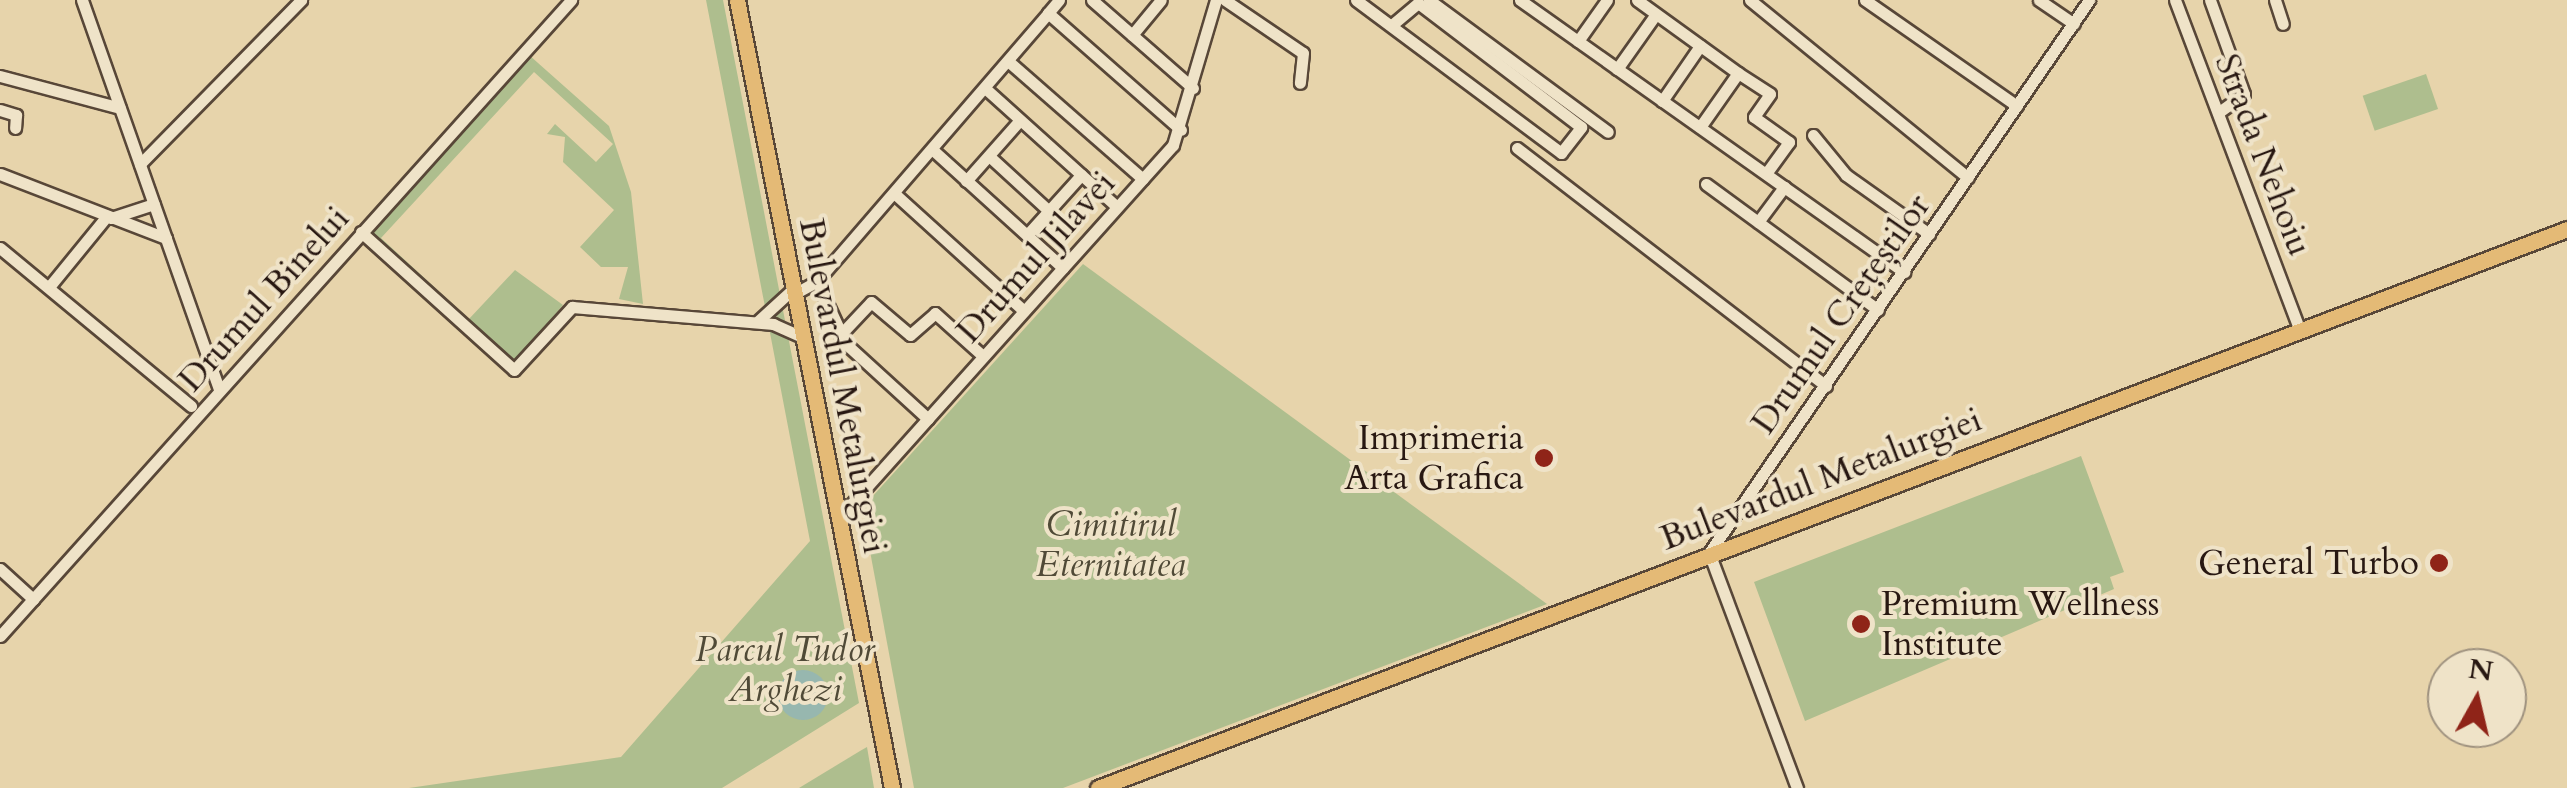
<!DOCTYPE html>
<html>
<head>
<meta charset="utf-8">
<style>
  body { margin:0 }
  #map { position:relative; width:2567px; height:788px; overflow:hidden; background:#e7d4ab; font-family:Cardo,serif }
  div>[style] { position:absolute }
  .green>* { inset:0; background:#aebe8e; transform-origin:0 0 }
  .water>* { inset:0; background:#97b7af }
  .round { border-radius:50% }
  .roads { filter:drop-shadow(2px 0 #584738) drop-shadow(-2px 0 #584738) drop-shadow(0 2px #584738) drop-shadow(0 -2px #584738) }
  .minor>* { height:11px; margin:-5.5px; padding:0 5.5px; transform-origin:5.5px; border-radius:5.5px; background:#efe3c8 }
  .major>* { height:15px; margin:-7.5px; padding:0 7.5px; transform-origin:7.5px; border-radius:7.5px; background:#e4ba76 }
  .dots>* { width:28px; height:28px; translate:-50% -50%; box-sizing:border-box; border:5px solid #efe3c8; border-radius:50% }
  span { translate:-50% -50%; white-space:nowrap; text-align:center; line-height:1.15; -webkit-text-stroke:8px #efe3c8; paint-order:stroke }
  .street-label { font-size:35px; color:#281812 }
  .poi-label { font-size:35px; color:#281812 }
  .right { translate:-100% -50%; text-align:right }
  .left { translate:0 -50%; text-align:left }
  .park-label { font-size:35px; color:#504a37; font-style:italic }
  .north { position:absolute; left:2427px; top:648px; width:100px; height:100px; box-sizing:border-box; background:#efe3c8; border:2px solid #9f927f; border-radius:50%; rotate:8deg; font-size:28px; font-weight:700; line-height:40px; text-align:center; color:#281812 }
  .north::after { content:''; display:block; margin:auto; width:35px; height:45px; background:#8f2418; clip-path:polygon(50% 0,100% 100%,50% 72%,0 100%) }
</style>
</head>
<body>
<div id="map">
  <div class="green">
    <div style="clip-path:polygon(706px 0,723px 0,859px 703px,722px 788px,409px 788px,621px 757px,810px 541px)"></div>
    <div style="clip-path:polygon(529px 55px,609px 126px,631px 192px,643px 304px,619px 299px,628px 267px,601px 267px,580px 247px,614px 210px,563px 162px,565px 137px,547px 134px,555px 124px,596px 162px,613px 144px,534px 72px,381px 238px,469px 319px,515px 270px,563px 305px,514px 365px,370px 236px)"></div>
    <div style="left:2426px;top:74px;width:37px;height:67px;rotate:71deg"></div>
    <div style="clip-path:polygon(1083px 264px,1547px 604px,1063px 788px,914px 788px,862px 508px)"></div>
    <div style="clip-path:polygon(2081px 456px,2124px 572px,2110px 577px,2114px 589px,1805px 721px,1754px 582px)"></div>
    <div style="clip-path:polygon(867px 747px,874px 788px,799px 788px,860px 751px)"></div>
  </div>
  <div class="water">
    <div class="round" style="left:778px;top:670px;width:50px;height:50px"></div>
  </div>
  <div class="roads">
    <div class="minor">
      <div style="left:82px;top:0;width:413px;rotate:70.6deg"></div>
      <div style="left:1059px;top:0;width:17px;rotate:130deg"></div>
      <div style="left:1048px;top:13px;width:177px;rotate:41.3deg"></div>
      <div style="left:1092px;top:0;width:134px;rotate:41.1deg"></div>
      <div style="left:1225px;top:0;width:94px;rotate:34.2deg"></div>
      <div style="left:1303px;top:53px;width:30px;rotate:96deg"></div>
      <div style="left:1356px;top:0;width:256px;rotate:36.7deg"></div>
      <div style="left:1561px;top:153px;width:33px;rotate:-52deg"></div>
      <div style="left:1581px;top:127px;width:205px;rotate:-142.7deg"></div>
      <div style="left:1418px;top:3px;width:35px;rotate:140deg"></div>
      <div style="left:1429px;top:0;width:222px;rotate:36.4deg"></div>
      <div style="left:1520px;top:0;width:471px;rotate:35.3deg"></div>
      <div style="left:1637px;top:0;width:125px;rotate:35.9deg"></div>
      <div style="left:1738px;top:73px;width:66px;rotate:125.1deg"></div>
      <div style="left:1750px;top:0;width:281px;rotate:39.2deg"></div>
      <div style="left:1865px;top:0;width:185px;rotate:34.9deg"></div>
      <div style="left:2039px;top:0;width:42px;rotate:34.4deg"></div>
      <div style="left:2175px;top:0;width:353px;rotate:69.3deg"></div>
      <div style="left:2210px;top:0;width:100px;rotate:70.1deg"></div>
      <div style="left:2244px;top:94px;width:32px;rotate:144deg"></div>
      <div style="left:2275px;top:0;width:25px;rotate:72deg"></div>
      <div style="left:1132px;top:35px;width:45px;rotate:-50.4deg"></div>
      <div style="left:1578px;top:41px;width:50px;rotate:-54.7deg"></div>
      <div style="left:1008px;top:61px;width:179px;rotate:41.2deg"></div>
      <div style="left:1617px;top:69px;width:67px;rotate:-54.7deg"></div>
      <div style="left:1738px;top:73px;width:38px;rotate:33deg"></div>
      <div style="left:1770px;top:94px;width:28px;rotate:125deg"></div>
      <div style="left:1754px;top:117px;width:43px;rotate:35.5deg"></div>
      <div style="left:1789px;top:142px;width:39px;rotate:126deg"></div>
      <div style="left:0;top:76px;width:124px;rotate:14.9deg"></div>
      <div style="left:986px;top:89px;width:176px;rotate:42deg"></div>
      <div style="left:1662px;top:101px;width:67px;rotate:-55.4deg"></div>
      <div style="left:0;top:110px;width:17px;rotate:17deg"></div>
      <div style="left:16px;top:115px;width:13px;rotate:94deg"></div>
      <div style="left:1813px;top:135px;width:52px;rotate:50.5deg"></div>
      <div style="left:1846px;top:175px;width:102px;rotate:35.4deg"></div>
      <div style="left:1517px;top:148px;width:390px;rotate:37.6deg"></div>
      <div style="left:934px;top:151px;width:174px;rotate:42.2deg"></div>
      <div style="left:989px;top:156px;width:81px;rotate:42.5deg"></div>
      <div style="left:140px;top:164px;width:230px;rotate:-45.5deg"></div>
      <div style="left:0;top:174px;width:178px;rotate:21.1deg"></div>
      <div style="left:966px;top:181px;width:81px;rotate:-48.5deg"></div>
      <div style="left:1706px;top:184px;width:213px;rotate:36.2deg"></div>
      <div style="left:895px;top:194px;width:174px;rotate:42.2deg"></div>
      <div style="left:111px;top:218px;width:45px;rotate:-18deg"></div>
      <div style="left:1758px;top:222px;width:44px;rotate:-53.4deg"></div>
      <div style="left:361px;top:232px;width:206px;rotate:42deg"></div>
      <div style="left:514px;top:370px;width:86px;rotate:-47.4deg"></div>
      <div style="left:572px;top:307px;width:202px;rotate:4.8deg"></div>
      <div style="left:773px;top:324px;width:32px;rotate:24deg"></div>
      <div style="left:1027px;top:235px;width:81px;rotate:-48deg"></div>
      <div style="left:0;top:248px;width:248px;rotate:39.6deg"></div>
      <div style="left:817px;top:281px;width:69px;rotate:65.3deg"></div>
      <div style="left:846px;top:344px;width:111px;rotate:42.4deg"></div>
      <div style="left:49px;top:287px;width:92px;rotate:-50.8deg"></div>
      <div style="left:794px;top:294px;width:26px;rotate:-29deg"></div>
      <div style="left:817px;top:281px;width:354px;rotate:-49.2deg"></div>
      <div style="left:758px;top:321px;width:47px;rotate:-42.4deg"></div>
      <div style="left:840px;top:335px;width:45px;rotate:-46.8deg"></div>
      <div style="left:871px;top:302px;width:51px;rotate:40.2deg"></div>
      <div style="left:910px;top:335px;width:33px;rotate:-41deg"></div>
      <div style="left:935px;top:313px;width:64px;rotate:41.9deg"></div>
      <div style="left:838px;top:519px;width:502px;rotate:-48.15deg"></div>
      <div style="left:1173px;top:145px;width:151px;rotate:-73.5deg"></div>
      <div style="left:0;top:569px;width:45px;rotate:42.3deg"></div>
      <div style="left:0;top:636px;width:855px;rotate:-48.08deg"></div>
      <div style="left:1797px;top:788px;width:251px;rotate:-110.5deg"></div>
      <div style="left:1709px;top:553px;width:671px;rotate:-55.5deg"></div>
    </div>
    <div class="major">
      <div style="left:737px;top:0;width:803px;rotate:78.87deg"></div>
      <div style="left:1098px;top:788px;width:1572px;rotate:-20.83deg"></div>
    </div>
  </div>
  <div class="dots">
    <div style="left:1544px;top:458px;background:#8f2418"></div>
    <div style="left:2439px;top:563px;background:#8f2418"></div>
    <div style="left:1861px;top:624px;background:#8f2418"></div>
  </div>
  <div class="street-label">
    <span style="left:2263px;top:155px;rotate:69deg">Strada Nehoiu</span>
    <span style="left:1036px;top:257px;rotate:-48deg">Drumul Jilavei</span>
    <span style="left:264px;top:299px;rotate:-48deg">Drumul Binelui</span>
    <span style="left:1841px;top:314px;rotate:-55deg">Drumul Crețeștilor</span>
    <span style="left:843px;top:386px;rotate:79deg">Bulevardul Metalurgiei</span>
    <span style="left:1821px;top:479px;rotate:-21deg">Bulevardul Metalurgiei</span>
  </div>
  <div class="poi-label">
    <span class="right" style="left:1524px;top:458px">Imprimeria<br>Arta Grafica</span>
    <span class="right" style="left:2419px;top:563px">General Turbo</span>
    <span class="left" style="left:1881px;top:624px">Premium Wellness<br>Institute</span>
  </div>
  <div class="park-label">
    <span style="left:1111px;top:545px">Cimitirul<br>Eternitatea</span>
    <span style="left:785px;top:670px">Parcul Tudor<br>Arghezi</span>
  </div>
  <div class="north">N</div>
</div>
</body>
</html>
